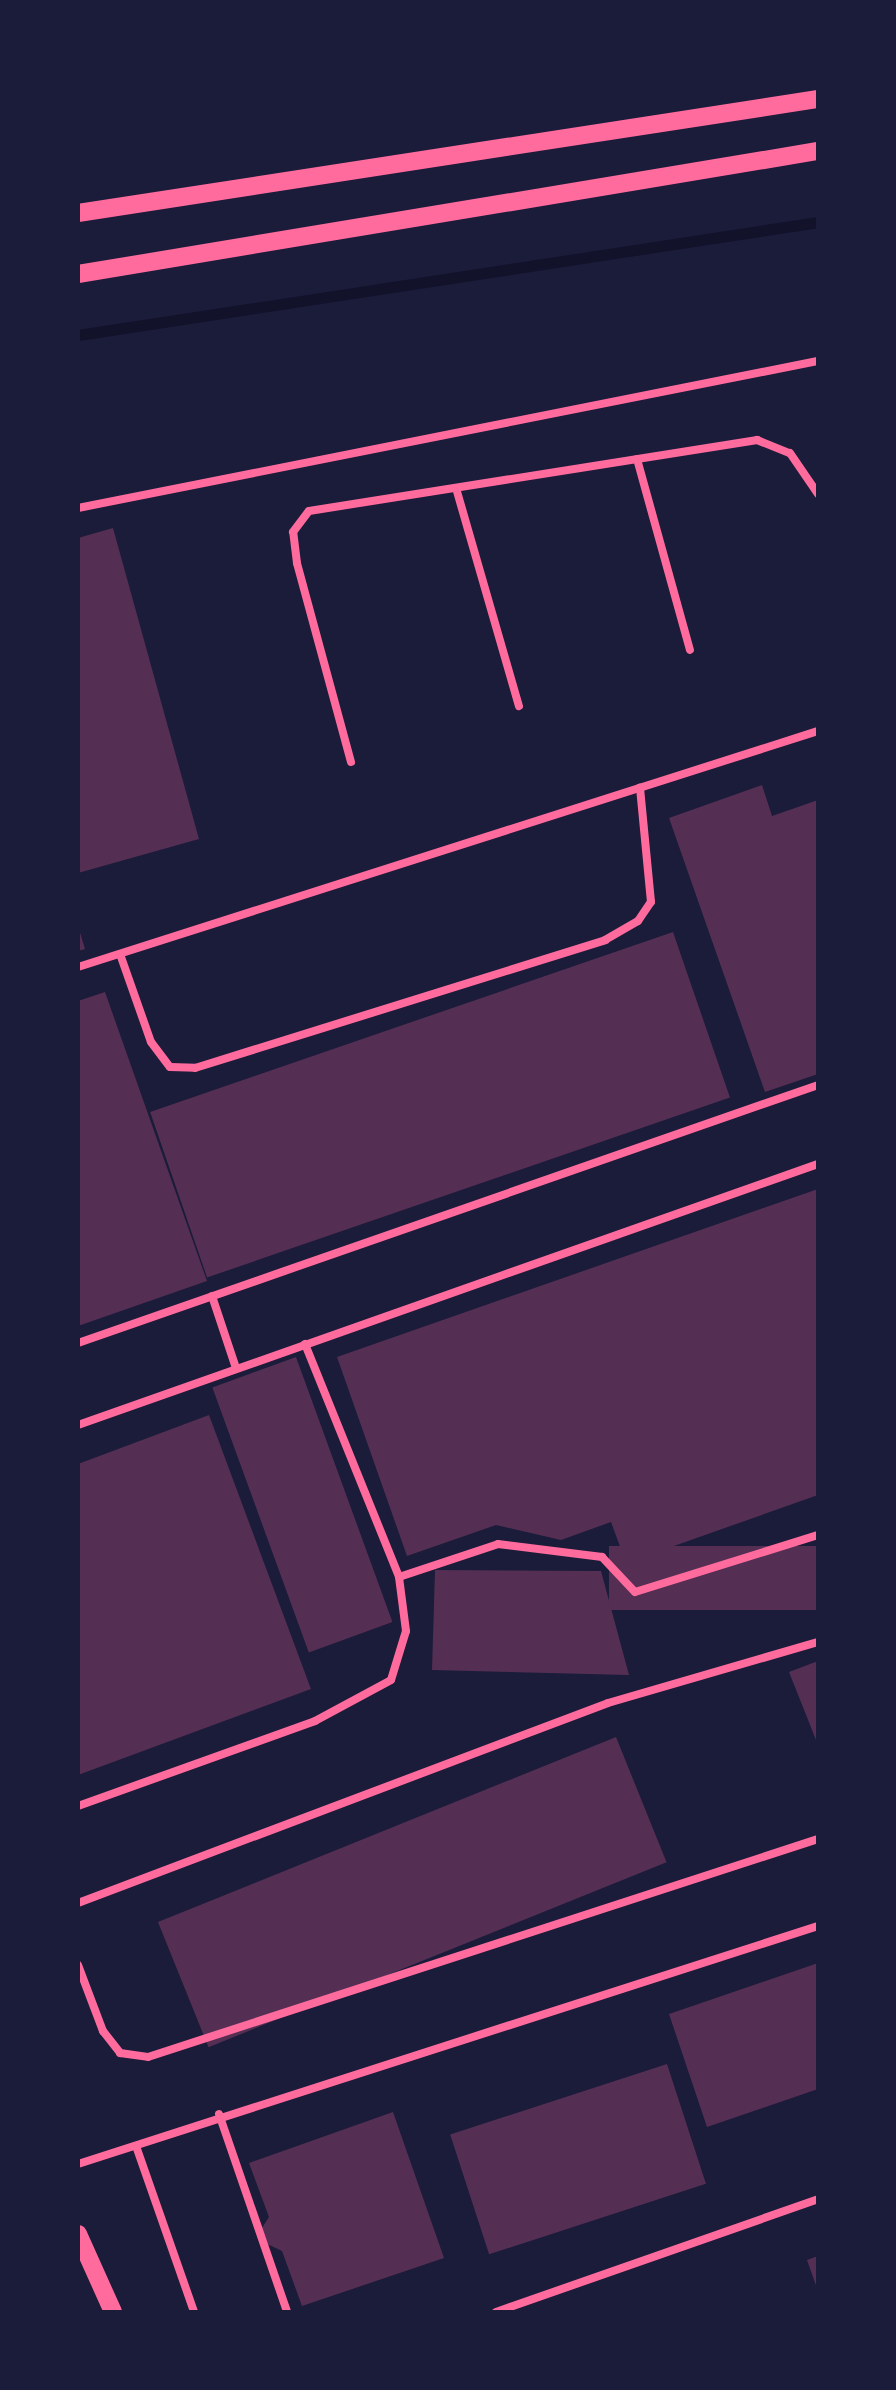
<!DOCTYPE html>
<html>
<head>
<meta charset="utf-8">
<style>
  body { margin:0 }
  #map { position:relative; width:896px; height:2390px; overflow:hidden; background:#1b1b3a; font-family:Literata,serif }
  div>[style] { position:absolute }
  .stream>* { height:11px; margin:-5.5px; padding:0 5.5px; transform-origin:5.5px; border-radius:5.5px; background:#12122b }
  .building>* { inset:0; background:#542f53; transform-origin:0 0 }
  .service>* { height:8px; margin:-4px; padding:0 4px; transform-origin:4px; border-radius:4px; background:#ff6b9d }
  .tertiary>* { height:18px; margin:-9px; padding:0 9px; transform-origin:9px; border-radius:9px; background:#ff6b9d }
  span { translate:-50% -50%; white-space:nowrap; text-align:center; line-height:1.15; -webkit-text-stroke:8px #1b1b3a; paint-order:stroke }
  .frame { position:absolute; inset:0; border:80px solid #1b1b3a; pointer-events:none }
</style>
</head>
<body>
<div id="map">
  <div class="stream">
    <div style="left:78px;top:335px;width:749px;rotate:-8.68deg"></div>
  </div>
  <div class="building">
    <div style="clip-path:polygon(113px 528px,199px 839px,78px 873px,78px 538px)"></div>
    <div style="clip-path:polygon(762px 785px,772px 816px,818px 800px,818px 1074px,765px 1092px,669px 818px)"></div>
    <div style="clip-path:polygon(78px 926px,85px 949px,78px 951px)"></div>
    <div style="left:673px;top:932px;width:175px;height:553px;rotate:71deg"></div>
    <div style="clip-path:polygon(105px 992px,207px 1281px,78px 1326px,78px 1001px)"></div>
    <div style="clip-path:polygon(818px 1189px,818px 1495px,626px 1563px,611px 1522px,561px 1540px,496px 1525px,407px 1556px,337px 1357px)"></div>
    <div style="left:296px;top:1357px;width:282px;height:89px;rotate:70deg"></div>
    <div style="clip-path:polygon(209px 1415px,311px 1689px,78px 1775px,78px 1464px)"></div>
    <div style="left:818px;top:1546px;width:64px;height:209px;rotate:90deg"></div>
    <div style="clip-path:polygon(435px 1570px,601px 1571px,629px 1675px,432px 1670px)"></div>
    <div style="clip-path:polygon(818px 1661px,818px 1745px,789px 1672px)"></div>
    <div style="left:616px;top:1737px;width:135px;height:494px;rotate:68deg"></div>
    <div style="clip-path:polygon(818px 1963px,818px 2089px,707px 2127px,669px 2014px)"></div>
    <div style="left:667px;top:2064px;width:126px;height:228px;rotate:72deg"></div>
    <div style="clip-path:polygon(393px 2112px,444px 2258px,302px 2306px,282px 2251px,265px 2243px,260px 2231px,269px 2217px,249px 2163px)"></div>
    <div style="clip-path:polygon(818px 2256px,818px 2291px,807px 2260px)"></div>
  </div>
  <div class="service">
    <div style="left:637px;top:459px;width:198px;rotate:74.5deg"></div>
    <div style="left:456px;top:488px;width:227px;rotate:73.9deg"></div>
    <div style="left:78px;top:508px;width:754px;rotate:-11.24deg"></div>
    <div style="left:351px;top:762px;width:206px;rotate:-105.2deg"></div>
    <div style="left:297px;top:563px;width:31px;rotate:-97deg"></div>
    <div style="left:293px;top:532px;width:26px;rotate:-53deg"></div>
    <div style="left:309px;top:511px;width:454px;rotate:-9deg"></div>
    <div style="left:757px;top:440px;width:35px;rotate:22deg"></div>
    <div style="left:790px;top:453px;width:50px;rotate:55.7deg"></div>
    <div style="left:120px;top:954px;width:93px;rotate:70.6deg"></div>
    <div style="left:151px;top:1042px;width:31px;rotate:53deg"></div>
    <div style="left:170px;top:1067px;width:25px;rotate:2deg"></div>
    <div style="left:195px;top:1068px;width:430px;rotate:-17.3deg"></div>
    <div style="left:605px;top:940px;width:38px;rotate:-30deg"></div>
    <div style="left:638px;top:921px;width:23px;rotate:-56deg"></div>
    <div style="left:651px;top:902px;width:115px;rotate:-95.5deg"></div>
    <div style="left:78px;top:967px;width:777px;rotate:-17.69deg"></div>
    <div style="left:212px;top:1296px;width:76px;rotate:71.6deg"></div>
    <div style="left:78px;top:1343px;width:784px;rotate:-19.22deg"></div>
    <div style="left:305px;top:1344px;width:251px;rotate:68deg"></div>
    <div style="left:399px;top:1577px;width:104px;rotate:-18.4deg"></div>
    <div style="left:498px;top:1544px;width:105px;rotate:7.1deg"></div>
    <div style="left:602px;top:1557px;width:48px;rotate:46.7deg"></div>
    <div style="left:635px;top:1592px;width:192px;rotate:-17.3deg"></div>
    <div style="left:78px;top:1425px;width:785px;rotate:-19.43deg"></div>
    <div style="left:78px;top:1806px;width:252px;rotate:-19.7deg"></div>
    <div style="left:315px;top:1721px;width:86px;rotate:-28.3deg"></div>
    <div style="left:391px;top:1680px;width:51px;rotate:-73deg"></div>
    <div style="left:406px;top:1631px;width:54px;rotate:-97.4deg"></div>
    <div style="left:78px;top:1903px;width:566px;rotate:-20.67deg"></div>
    <div style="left:608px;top:1703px;width:219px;rotate:-16.2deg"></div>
    <div style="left:78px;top:1965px;width:71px;rotate:69.3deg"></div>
    <div style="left:103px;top:2031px;width:28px;rotate:52deg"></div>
    <div style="left:120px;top:2053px;width:28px;rotate:8deg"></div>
    <div style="left:148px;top:2057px;width:705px;rotate:-18.02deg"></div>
    <div style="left:219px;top:2114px;width:209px;rotate:71deg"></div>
    <div style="left:136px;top:2146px;width:176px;rotate:70.7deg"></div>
    <div style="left:78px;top:2164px;width:777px;rotate:-17.83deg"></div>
    <div style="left:496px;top:2312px;width:341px;rotate:-19.3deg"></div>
  </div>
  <div class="tertiary">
    <div style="left:78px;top:213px;width:749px;rotate:-8.76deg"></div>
    <div style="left:78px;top:274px;width:750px;rotate:-9.44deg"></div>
    <div style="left:78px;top:2234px;width:85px;rotate:65.8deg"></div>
  </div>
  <div class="frame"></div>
</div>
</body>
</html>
